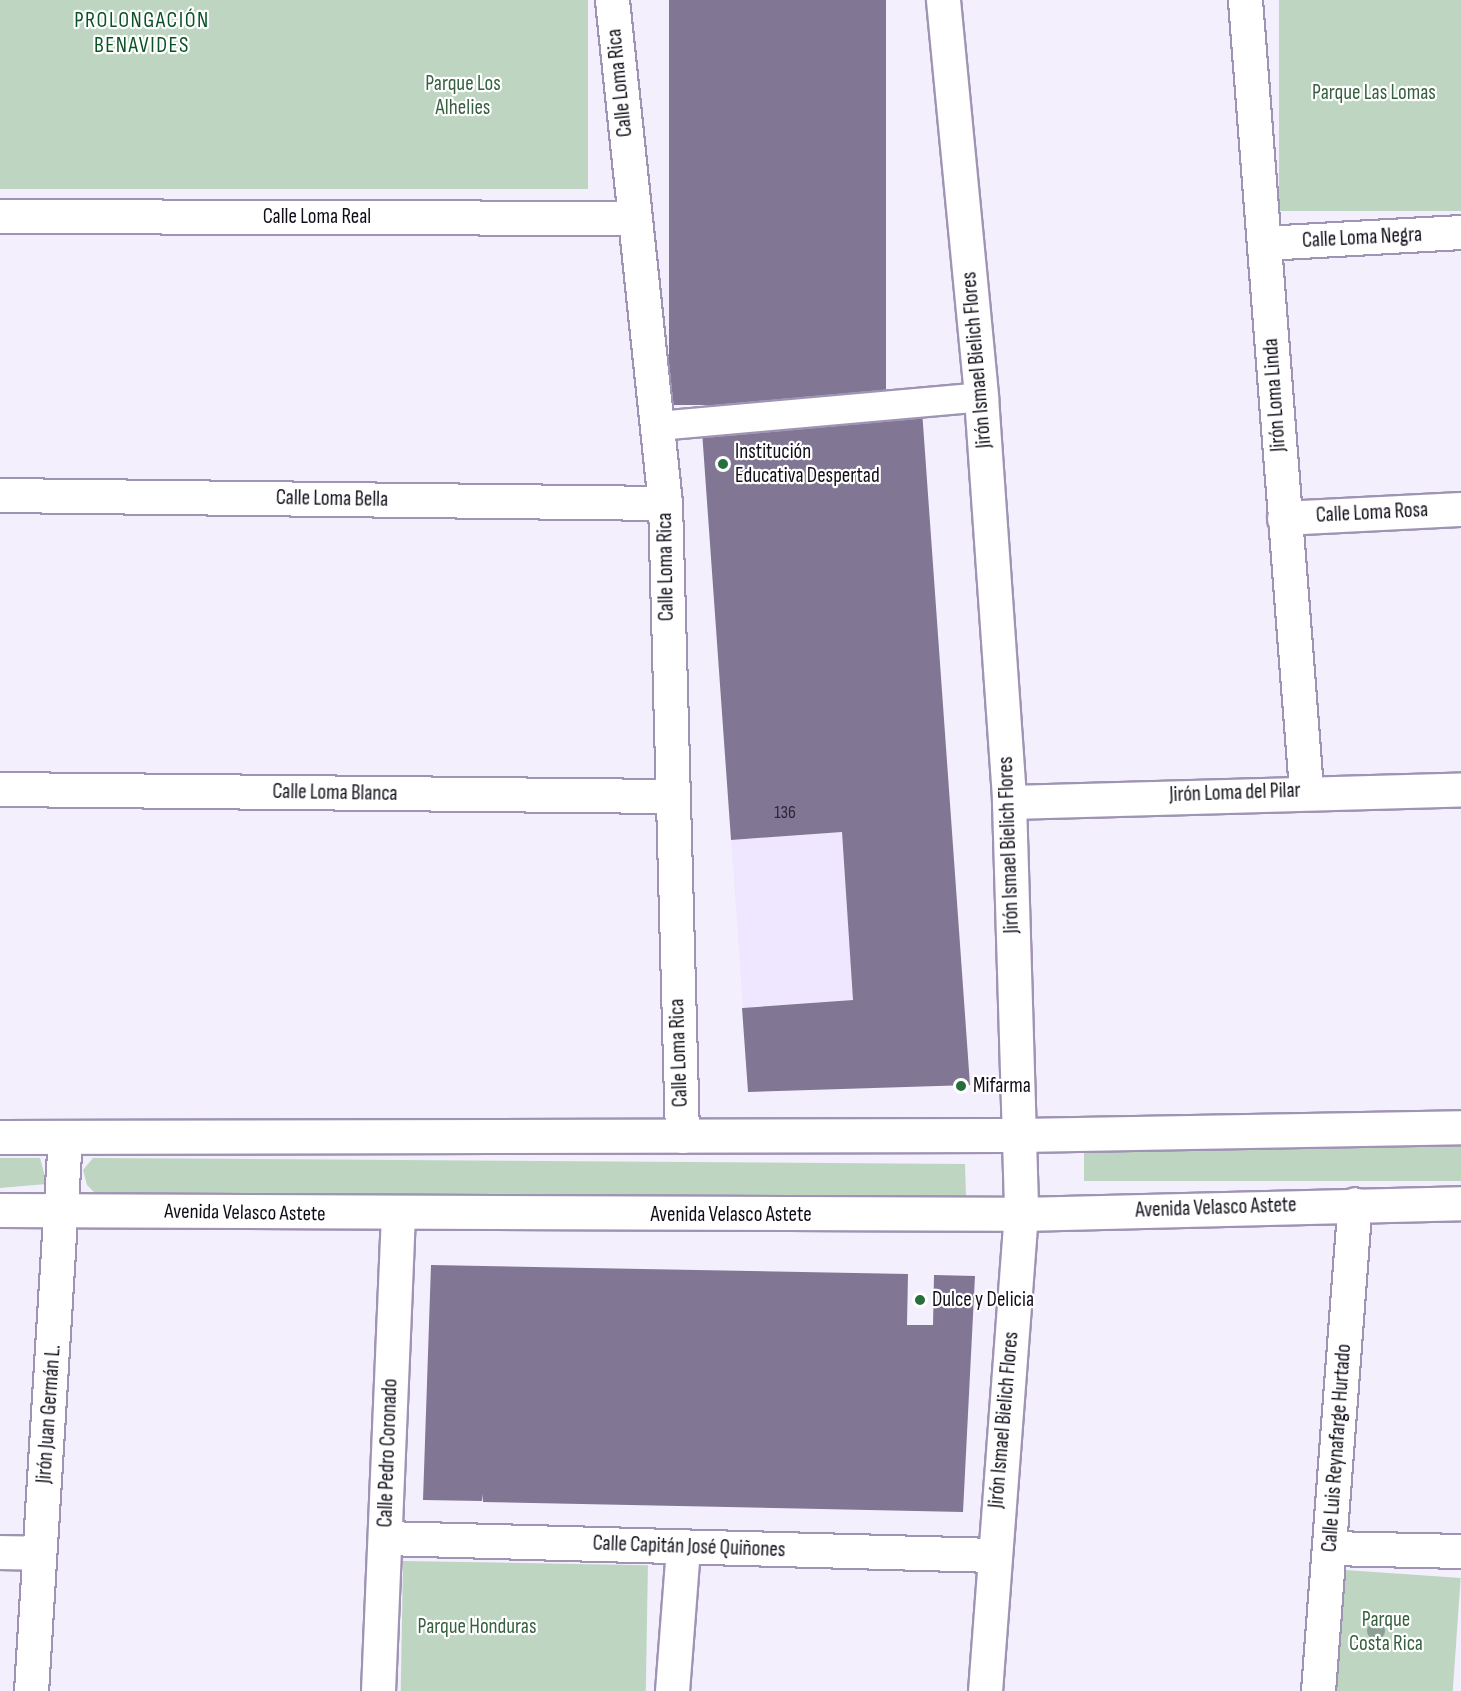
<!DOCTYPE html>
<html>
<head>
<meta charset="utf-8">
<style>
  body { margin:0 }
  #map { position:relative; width:1461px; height:1691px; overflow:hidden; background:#f4effd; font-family:"Sofia Sans Condensed",sans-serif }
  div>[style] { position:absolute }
  .built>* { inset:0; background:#efe6ff; transform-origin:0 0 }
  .green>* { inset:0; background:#bed6c1; transform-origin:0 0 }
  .building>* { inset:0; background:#827695; transform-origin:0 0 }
  .roads { filter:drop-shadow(2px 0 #a094b4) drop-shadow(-2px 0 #a094b4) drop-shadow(0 2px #a094b4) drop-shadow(0 -2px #a094b4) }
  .pedestrian>* { height:28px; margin:-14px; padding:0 14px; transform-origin:14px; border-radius:14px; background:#fff }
  .minor>* { height:33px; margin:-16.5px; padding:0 16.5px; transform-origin:16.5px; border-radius:16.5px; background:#fff }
  .tertiary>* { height:33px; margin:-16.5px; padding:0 16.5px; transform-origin:16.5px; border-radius:16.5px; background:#fff }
  .secondary>* { height:33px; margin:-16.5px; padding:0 16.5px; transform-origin:16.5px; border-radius:16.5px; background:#fff }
  .trees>* { width:18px; height:18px; margin:-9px; border-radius:50%; background:#8ca094 }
  .dots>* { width:16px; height:16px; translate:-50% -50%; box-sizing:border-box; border:3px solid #fff; border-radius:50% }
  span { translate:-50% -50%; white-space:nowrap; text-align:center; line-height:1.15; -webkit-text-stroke:4.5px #fff; paint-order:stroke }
  .number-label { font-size:18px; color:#2d2737 }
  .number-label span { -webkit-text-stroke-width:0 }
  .street-label { font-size:21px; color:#110d18 }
  .park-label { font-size:21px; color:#36603f }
  .poi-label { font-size:21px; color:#110d18 }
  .left { translate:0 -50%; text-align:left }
  .neighbourhood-label { font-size:22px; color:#0b5224; letter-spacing:1.5px }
</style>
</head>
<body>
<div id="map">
  <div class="built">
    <div style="left:842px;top:832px;width:168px;height:111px;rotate:86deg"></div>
  </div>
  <div class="green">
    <div style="left:0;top:0;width:588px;height:189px"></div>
    <div style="left:1279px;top:0;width:182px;height:211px"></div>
    <div style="left:1461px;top:1145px;width:36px;height:377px;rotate:90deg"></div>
    <div style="clip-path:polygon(0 1158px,40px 1158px,47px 1184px,0 1188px)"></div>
    <div style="clip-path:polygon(93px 1158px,965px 1164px,966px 1196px,100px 1198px,87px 1185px,83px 1170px)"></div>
    <div style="left:403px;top:1561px;width:245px;height:130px;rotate:1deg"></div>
    <div style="left:1331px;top:1569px;width:130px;height:122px;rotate:4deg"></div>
  </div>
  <div class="building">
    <div style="left:669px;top:0;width:217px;height:405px"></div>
    <div style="clip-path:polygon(922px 410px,970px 1085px,748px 1092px,742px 1008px,853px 1000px,842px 832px,731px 840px,702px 431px)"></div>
    <div style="clip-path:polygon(431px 1265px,908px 1274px,907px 1325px,933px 1325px,934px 1275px,975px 1276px,963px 1512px,483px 1502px,483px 1494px,482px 1501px,423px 1500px)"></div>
  </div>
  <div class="roads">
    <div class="pedestrian">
      <div style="left:658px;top:426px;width:324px;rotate:-5.1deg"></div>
    </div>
    <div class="minor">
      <div style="left:612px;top:0;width:506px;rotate:83.99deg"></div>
      <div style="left:665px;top:503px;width:633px;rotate:88.46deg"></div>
      <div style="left:1245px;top:0;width:792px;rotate:85.58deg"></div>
      <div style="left:0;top:216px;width:633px;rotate:0.18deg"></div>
      <div style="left:1264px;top:243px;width:197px;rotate:-3.2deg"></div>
      <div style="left:0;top:495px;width:665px;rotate:0.69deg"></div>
      <div style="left:1284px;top:518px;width:177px;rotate:-2.9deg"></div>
      <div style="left:0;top:789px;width:670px;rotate:0.6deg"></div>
      <div style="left:1009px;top:802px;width:452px;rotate:-1.6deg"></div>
      <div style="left:385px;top:1538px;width:608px;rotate:1.6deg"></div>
      <div style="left:1329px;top:1548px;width:132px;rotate:1.3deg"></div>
      <div style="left:0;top:1552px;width:39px;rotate:1deg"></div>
      <div style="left:31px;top:1691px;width:555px;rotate:-86.49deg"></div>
      <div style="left:378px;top:1691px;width:475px;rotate:-87.6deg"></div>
      <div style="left:672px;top:1691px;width:144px;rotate:-85.6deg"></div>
      <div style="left:985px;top:1691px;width:478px;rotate:-85.7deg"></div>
      <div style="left:1318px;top:1691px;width:488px;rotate:-85.7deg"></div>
    </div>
    <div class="tertiary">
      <div style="left:943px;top:0;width:399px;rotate:84.5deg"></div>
      <div style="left:981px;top:397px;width:406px;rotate:86deg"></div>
      <div style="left:1009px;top:802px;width:412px;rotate:88.3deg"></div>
    </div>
    <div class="secondary">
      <div style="left:0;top:1137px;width:1020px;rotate:-0.11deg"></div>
      <div style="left:1020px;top:1135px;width:441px;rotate:-1deg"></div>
      <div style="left:0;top:1210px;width:1021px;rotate:0.22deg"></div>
      <div style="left:1021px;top:1214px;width:440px;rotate:-1.4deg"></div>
    </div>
  </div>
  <div class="trees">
    <div style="left:1376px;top:1631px"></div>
  </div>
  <div class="dots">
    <div style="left:723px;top:464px;background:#266e3b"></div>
    <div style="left:961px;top:1086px;background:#266e3b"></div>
    <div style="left:920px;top:1300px;background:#266e3b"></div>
  </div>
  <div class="number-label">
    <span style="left:785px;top:813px">136</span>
  </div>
  <div class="street-label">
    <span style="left:620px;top:83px;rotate:-96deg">Calle Loma Rica</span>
    <span style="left:317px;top:217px">Calle Loma Real</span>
    <span style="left:1362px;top:238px;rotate:-3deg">Calle Loma Negra</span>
    <span style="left:977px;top:360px;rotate:-95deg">Jirón Ismael Bielich Flores</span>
    <span style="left:1275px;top:395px;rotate:-94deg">Jirón Loma Linda</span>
    <span style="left:332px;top:499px;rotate:1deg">Calle Loma Bella</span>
    <span style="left:1372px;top:513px;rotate:-3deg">Calle Loma Rosa</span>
    <span style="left:666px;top:567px;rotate:-91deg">Calle Loma Rica</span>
    <span style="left:335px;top:793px;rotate:1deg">Calle Loma Blanca</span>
    <span style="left:1235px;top:793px;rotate:-2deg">Jirón Loma del Pilar</span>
    <span style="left:1009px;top:845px;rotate:-92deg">Jirón Ismael Bielich Flores</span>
    <span style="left:679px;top:1053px;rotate:-92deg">Calle Loma Rica</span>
    <span style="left:1216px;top:1208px;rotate:-2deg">Avenida Velasco Astete</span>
    <span style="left:245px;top:1213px;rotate:1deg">Avenida Velasco Astete</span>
    <span style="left:731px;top:1215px">Avenida Velasco Astete</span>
    <span style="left:49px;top:1414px;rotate:-86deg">Jirón Juan Germán L.</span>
    <span style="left:1004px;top:1420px;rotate:-85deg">Jirón Ismael Bielich Flores</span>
    <span style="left:1337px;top:1448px;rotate:-86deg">Calle Luis Reynafarge Hurtado</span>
    <span style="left:388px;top:1453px;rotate:-88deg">Calle Pedro Coronado</span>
    <span style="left:689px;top:1547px;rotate:2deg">Calle Capitán José Quiñones</span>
  </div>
  <div class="park-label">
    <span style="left:463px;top:96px">Parque Los<br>Alhelies</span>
    <span style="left:1374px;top:93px">Parque Las Lomas</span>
    <span style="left:1386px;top:1632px">Parque<br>Costa Rica</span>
    <span style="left:477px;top:1627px">Parque Honduras</span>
  </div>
  <div class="poi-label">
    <span class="left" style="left:735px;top:464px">Institución<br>Educativa Despertad</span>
    <span class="left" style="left:973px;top:1086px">Mifarma</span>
    <span class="left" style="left:932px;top:1300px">Dulce y Delicia</span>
  </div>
  <div class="neighbourhood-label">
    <span style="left:142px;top:33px">PROLONGACIÓN<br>BENAVIDES</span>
  </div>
</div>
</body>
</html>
